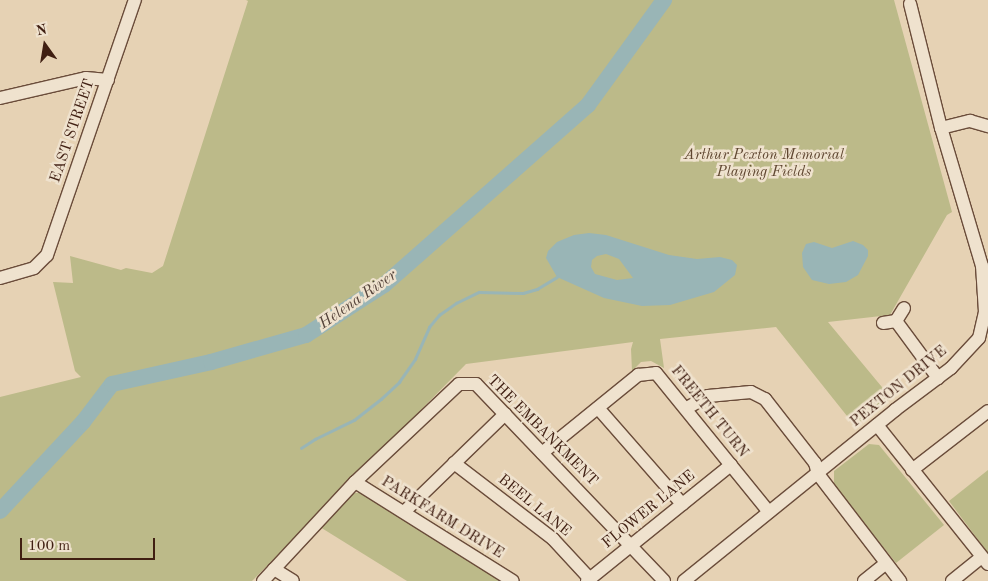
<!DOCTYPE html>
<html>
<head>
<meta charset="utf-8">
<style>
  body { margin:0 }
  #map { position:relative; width:988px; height:581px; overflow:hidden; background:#e6d2b4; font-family:"Old Standard TT",serif }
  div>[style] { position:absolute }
  .green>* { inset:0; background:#bcba89 }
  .water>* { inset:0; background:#99b5b6 }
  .stream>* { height:2.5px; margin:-1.25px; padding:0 1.25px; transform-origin:1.25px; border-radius:1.25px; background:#99b5b6 }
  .river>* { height:16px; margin:-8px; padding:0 8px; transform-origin:8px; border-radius:8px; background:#99b5b6 }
  .roads { filter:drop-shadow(1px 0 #6a4c3a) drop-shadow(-1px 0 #6a4c3a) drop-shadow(0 1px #6a4c3a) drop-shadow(0 -1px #6a4c3a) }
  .minor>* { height:12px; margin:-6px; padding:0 6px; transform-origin:6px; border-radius:6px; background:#efe2ce }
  span { translate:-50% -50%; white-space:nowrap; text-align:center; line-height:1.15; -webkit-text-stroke:5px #efe2ce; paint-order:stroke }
  .street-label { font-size:15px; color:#401f12 }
  .park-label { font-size:15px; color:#5f4630; font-style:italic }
  .water-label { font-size:16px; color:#56443b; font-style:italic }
  .north { position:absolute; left:20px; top:20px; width:50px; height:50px; -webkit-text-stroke:4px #efe2ce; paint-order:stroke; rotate:347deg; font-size:14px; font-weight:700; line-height:20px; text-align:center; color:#401f12 }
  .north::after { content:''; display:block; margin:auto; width:18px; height:22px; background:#401f12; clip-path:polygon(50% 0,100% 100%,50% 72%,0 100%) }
  .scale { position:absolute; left:20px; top:538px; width:135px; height:22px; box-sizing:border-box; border:2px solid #401f12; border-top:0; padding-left:6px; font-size:15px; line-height:18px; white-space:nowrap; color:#401f12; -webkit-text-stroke:4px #efe2ce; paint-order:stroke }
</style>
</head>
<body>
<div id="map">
  <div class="green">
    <div style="clip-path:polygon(246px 0,894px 0,952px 212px,947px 215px,890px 315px,828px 322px,891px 398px,855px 426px,776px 327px,660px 339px,664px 368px,651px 361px,641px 362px,632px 371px,631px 349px,633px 342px,466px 364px,252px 581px,0 581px,0 397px,81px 377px,75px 371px,53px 282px,73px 283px,70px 256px,121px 270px,126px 268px,152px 273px,163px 266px,248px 1px)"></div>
    <div style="clip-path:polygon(869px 444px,879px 445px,944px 525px,896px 563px,834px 486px,834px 471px)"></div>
    <div style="clip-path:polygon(988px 470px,988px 553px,949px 501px)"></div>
    <div style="clip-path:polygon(355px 493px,364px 493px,505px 581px,407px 581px,320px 527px,348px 496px)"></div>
  </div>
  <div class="water">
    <div style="clip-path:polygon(evenodd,589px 233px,606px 235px,669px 255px,697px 259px,720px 257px,732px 260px,737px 265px,735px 275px,714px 292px,670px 305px,642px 306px,604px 298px,557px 277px,546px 258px,548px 251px,557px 242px,574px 235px,589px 233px,606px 254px,619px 259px,633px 278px,617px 280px,595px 274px,591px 267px,592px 260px,597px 256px,606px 254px)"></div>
    <div style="clip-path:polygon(853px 241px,863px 245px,868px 250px,868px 256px,858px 275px,846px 282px,829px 284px,812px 280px,803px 267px,802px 253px,806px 244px,814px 242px,832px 248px)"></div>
  </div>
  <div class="stream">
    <div style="left:301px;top:448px;width:17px;rotate:-33deg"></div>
    <div style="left:315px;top:439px;width:43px;rotate:-26deg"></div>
    <div style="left:354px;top:420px;width:34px;rotate:-38deg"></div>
    <div style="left:381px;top:399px;width:25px;rotate:-43deg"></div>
    <div style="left:399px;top:382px;width:28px;rotate:-55deg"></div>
    <div style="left:415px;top:359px;width:35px;rotate:-66deg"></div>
    <div style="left:429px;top:327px;width:16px;rotate:-50deg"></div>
    <div style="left:439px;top:315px;width:21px;rotate:-35deg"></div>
    <div style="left:456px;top:303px;width:25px;rotate:-26deg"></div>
    <div style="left:479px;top:292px;width:44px;rotate:1.3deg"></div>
    <div style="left:523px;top:293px;width:15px;rotate:-16deg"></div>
    <div style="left:537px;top:289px;width:23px;rotate:-31deg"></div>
  </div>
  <div class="river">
    <div style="left:0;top:511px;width:122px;rotate:-47deg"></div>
    <div style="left:83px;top:422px;width:48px;rotate:-52.7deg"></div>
    <div style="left:112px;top:384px;width:101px;rotate:-12.5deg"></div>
    <div style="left:211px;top:362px;width:99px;rotate:-15.9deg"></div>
    <div style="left:306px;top:335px;width:93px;rotate:-32.7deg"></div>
    <div style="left:384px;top:285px;width:272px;rotate:-41.4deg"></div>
    <div style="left:588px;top:105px;width:130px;rotate:-54.1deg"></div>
  </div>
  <div class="roads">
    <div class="minor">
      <div style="left:0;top:98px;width:88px;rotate:-13.1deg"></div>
      <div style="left:86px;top:78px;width:22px;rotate:5deg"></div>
      <div style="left:941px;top:128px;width:30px;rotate:-14deg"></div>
      <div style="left:970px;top:121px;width:19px;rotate:16deg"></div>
      <div style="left:0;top:278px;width:35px;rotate:-16deg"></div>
      <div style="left:34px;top:268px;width:18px;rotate:-45deg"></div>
      <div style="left:47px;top:255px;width:270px;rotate:-71deg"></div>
      <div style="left:896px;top:321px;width:71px;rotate:53.6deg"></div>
      <div style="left:896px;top:321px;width:15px;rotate:-58deg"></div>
      <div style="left:883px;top:323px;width:13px;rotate:-9deg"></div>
      <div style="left:598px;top:408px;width:128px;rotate:48.8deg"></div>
      <div style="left:687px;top:408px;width:24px;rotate:-30deg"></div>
      <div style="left:708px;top:396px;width:43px;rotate:-5.3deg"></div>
      <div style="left:751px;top:392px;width:16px;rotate:27deg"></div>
      <div style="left:765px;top:399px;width:81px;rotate:52deg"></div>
      <div style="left:815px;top:463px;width:11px;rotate:75deg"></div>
      <div style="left:818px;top:474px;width:135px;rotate:52.5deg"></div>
      <div style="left:877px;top:425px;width:178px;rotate:51.4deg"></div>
      <div style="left:542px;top:453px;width:124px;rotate:-39.1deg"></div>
      <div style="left:638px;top:375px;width:18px;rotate:-6deg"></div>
      <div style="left:656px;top:373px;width:179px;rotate:50.9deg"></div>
      <div style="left:454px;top:463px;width:125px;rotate:37.5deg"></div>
      <div style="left:553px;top:539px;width:54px;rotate:47.2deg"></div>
      <div style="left:912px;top:470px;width:96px;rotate:-37.8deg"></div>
      <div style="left:355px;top:482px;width:186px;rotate:32.1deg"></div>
      <div style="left:404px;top:512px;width:141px;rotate:-44.1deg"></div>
      <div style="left:274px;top:569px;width:22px;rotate:32deg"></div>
      <div style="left:263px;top:581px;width:135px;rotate:-47.1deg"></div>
      <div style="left:355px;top:482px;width:143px;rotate:-43.3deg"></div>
      <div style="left:459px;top:384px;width:17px"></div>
      <div style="left:476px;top:384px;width:272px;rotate:46.3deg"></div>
      <div style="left:587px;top:581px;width:185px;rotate:-38.9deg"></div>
      <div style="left:684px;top:581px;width:272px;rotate:-39deg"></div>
      <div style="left:895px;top:410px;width:70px;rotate:-36.9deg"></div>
      <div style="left:951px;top:368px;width:41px;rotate:-47deg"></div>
      <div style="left:979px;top:338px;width:27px;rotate:-77deg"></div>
      <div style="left:985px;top:312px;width:46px;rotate:-93.7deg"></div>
      <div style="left:982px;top:266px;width:144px;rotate:-106.5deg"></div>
      <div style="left:941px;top:128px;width:128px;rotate:-104deg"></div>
      <div style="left:864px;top:581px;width:28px;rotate:-39deg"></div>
      <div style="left:952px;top:581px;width:38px;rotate:-39deg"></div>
    </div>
  </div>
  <div class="street-label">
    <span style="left:73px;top:131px;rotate:-71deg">EAST STREET</span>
    <span style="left:899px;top:387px;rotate:-39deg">PEXTON DRIVE</span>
    <span style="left:709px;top:412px;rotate:51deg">FREETH TURN</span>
    <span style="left:542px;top:431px;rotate:45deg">THE EMBANKMENT</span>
    <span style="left:534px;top:506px;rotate:39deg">BEEL LANE</span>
    <span style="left:649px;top:510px;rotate:-39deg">FLOWER LANE</span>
    <span style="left:442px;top:518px;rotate:32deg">PARKFARM DRIVE</span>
  </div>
  <div class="park-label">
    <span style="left:764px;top:164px">Arthur Pexton Memorial<br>Playing Fields</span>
  </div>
  <div class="water-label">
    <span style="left:358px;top:300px;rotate:-35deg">Helena River</span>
  </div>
  <div class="north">N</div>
  <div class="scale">100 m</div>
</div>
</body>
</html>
